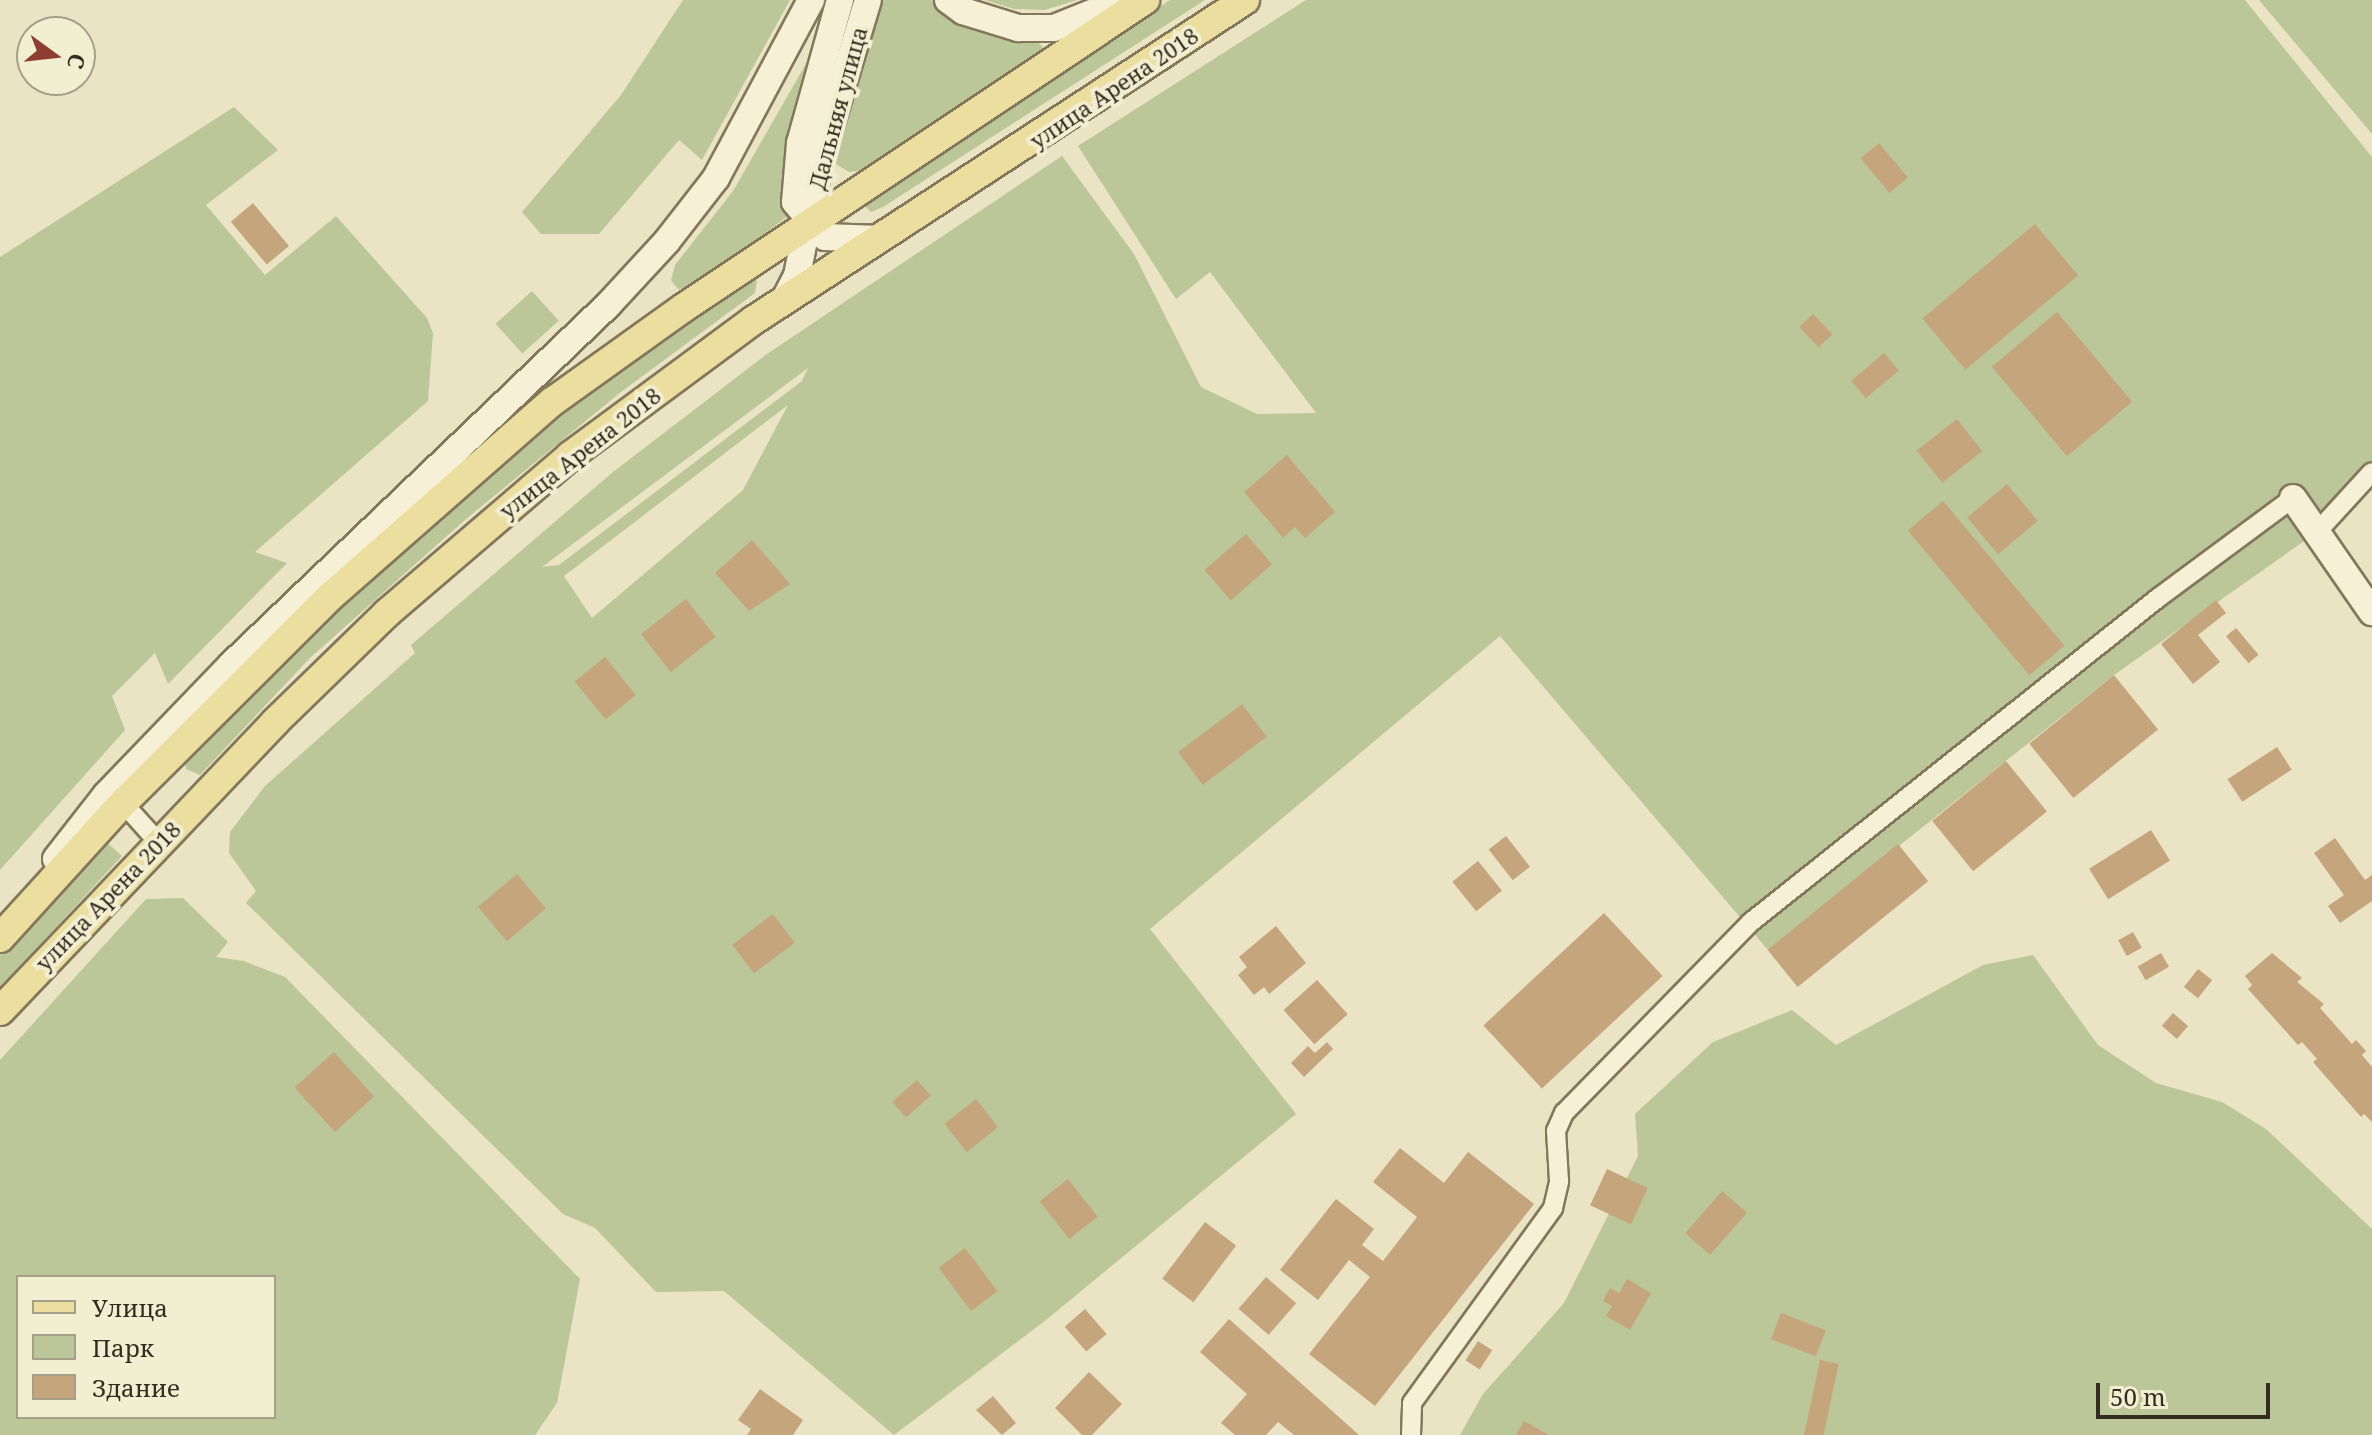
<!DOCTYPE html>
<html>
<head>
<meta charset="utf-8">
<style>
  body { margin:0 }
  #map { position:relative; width:2372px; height:1435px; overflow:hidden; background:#eae4c4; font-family:"Noto Serif",serif }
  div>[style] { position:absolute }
  .green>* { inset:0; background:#bbc798; transform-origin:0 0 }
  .building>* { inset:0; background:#c5a67c; transform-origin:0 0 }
  .roads { filter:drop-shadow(2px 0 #83775c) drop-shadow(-2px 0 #83775c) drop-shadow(0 2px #83775c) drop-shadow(0 -2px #83775c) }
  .street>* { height:18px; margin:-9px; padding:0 9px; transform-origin:9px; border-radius:9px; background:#f6f1d6 }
  .secondary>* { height:26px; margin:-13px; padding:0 13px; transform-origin:13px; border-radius:13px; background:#f6f1d6 }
  .primary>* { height:28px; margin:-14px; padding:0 14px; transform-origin:14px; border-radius:14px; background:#ebde9e }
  span { translate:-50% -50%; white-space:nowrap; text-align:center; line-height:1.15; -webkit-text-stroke:8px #f2eed2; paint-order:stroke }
  .street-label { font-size:22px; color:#342c1f }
  .legend { position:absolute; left:16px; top:1275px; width:260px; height:144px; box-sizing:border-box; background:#f2eed2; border:2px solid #a6a08a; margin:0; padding:10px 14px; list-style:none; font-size:24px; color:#342c1f }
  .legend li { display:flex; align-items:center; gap:16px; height:40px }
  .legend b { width:40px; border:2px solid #a6a08a }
  .north { position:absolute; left:16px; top:16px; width:80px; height:80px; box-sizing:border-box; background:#f2eed2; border:2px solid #a6a08a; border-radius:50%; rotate:105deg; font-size:22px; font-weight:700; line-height:32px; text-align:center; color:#342c1f }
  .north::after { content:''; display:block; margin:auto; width:28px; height:36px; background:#8d3e31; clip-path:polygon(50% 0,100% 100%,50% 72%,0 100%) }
  .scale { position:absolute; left:2096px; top:1383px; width:174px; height:36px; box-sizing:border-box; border:4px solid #342c1f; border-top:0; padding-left:10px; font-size:24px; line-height:28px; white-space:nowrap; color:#342c1f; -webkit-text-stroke:6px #f2eed2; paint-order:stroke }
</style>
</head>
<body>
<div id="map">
  <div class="green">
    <div style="clip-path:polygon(683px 0,790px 0,702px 160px,679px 140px,599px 234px,541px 234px,522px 212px,621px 95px)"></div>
    <div style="clip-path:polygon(877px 0,935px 0,979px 31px,1034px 39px,1043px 47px,1038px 58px,865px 170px,849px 172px,831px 161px)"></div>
    <div style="clip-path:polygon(985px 0,1077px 0,1045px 10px,1014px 9px)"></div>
    <div style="clip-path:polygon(1170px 0,1205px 0,883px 207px,871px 212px,864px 205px,880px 187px)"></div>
    <div style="clip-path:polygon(evenodd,1306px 0,2245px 0,2372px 157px,2372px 481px,2317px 532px,2114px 675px,1768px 950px,1500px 636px,1150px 929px,1296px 1114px,1046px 1320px,894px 1435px,724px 1291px,656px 1292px,595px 1228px,563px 1214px,246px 903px,256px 891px,229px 853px,230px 832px,265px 786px,415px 653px,411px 645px,613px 472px,767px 354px,1062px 156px,1134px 254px,1201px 387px,1257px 414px,1316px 413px,1210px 272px,1176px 299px,1078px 146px,1306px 0,808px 368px,802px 381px,559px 565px,542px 567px,808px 368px,1306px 0,788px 405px,743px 490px,592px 618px,564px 576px,788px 405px)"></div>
    <div style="clip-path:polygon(2259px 0,2372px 0,2372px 134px)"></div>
    <div style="clip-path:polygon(807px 62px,815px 66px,787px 217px,691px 288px,678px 289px,671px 280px,675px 265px,733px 191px)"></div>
    <div style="clip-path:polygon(234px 107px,278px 150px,206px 205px,265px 275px,336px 216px,427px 318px,433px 333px,428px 401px,255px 552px,287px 563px,168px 684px,155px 653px,112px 696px,125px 730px,0 870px,0 257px)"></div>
    <div style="clip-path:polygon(749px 277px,757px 278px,755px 293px,621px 392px,466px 519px,310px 658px,200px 775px,186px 769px,185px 763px,357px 590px,528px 439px,730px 286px)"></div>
    <div style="left:532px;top:291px;width:40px;height:49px;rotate:48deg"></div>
    <div style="clip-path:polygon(104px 840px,122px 856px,0 988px,0 955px)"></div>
    <div style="clip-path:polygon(evenodd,183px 898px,228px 942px,216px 957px,244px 961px,285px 977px,580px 1279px,557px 1403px,535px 1435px,0 1435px,0 1060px,146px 899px,183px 898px,18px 1277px,274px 1277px,274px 1417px,18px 1417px,18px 1277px)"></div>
    <div style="clip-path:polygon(2033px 955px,2098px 1045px,2156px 1083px,2222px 1102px,2266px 1129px,2372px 1229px,2372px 1435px,1460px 1435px,1483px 1394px,1564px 1303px,1638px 1156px,1635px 1114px,1713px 1042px,1792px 1010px,1836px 1045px,1983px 965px)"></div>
  </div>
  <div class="building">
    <div style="left:1879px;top:143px;width:45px;height:24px;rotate:50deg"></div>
    <div style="left:253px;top:203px;width:56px;height:29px;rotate:50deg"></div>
    <div style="left:2035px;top:224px;width:67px;height:147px;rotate:50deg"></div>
    <div style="left:2057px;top:312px;width:117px;height:85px;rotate:50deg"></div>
    <div style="left:1813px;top:314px;width:28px;height:19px;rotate:46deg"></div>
    <div style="left:1884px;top:353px;width:23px;height:43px;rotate:50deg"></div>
    <div style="left:1957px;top:419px;width:41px;height:51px;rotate:52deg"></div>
    <div style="clip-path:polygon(1287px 455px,1335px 512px,1305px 538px,1295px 527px,1283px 538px,1244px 492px)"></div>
    <div style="left:2007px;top:484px;width:48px;height:52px;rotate:50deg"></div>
    <div style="left:1943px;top:501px;width:189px;height:46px;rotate:50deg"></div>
    <div style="left:1246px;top:534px;width:40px;height:55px;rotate:49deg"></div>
    <div style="clip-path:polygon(752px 540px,790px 584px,749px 611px,715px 573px)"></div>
    <div style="left:686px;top:599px;width:48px;height:57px;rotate:52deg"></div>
    <div style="clip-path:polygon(2216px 600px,2226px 613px,2198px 635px,2220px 662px,2193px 684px,2161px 644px)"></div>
    <div style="left:2236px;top:628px;width:35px;height:13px;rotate:50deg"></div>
    <div style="left:605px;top:657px;width:49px;height:39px;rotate:51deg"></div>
    <div style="left:2114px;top:675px;width:70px;height:109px;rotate:51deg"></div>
    <div style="left:1242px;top:704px;width:41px;height:80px;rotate:53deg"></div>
    <div style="left:2277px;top:747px;width:27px;height:59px;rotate:57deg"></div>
    <div style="left:2006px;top:761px;width:65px;height:95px;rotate:51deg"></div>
    <div style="left:2151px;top:830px;width:36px;height:73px;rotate:58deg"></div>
    <div style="left:1506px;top:836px;width:39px;height:22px;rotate:52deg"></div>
    <div style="clip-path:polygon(2335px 838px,2365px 880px,2372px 875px,2372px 901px,2340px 923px,2328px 906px,2344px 895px,2314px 853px)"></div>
    <div style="left:1898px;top:844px;width:48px;height:168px;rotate:51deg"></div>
    <div style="left:1478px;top:861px;width:38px;height:33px;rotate:51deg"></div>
    <div style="left:517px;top:874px;width:45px;height:51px;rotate:50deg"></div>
    <div style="left:1604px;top:913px;width:86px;height:165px;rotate:47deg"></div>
    <div style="left:773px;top:914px;width:36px;height:51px;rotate:53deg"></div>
    <div style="clip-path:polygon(1276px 926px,1306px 963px,1269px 994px,1264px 987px,1254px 995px,1238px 975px,1247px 967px,1239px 957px)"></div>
    <div style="left:2133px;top:932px;width:18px;height:17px;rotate:61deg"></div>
    <div style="left:2161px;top:953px;width:16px;height:27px;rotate:60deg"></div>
    <div style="clip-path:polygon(2272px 953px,2302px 978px,2297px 982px,2324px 1004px,2320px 1008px,2352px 1044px,2356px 1040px,2366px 1051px,2362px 1055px,2372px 1067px,2372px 1122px,2364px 1114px,2361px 1117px,2313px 1062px,2317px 1059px,2302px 1042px,2298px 1045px,2248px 989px,2252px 985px,2245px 976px)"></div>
    <div style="left:2198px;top:969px;width:18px;height:23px;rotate:38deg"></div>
    <div style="left:1317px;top:980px;width:46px;height:45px;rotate:48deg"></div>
    <div style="left:2173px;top:1013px;width:20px;height:17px;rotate:41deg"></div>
    <div style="clip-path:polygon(1327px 1042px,1333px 1049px,1304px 1077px,1291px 1063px,1308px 1046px,1315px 1053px)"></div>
    <div style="left:334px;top:1052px;width:60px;height:53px;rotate:48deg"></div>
    <div style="left:917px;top:1080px;width:21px;height:33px;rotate:49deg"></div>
    <div style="left:976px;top:1099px;width:36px;height:40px;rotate:52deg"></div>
    <div style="clip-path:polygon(1400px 1148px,1444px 1183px,1468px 1152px,1534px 1204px,1375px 1406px,1309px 1354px,1370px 1277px,1349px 1260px,1318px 1300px,1280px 1270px,1336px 1199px,1374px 1229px,1362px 1245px,1383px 1261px,1417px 1217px,1373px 1182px)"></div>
    <div style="left:1607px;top:1169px;width:45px;height:40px;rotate:25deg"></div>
    <div style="left:1068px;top:1179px;width:48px;height:36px;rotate:52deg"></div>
    <div style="left:1722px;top:1191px;width:33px;height:56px;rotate:41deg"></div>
    <div style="left:1205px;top:1222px;width:39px;height:71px;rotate:37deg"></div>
    <div style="left:965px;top:1248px;width:54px;height:33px;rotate:53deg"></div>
    <div style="left:1266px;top:1277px;width:40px;height:42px;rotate:41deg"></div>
    <div style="clip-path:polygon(1627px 1279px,1651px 1293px,1630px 1330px,1606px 1316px,1612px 1306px,1603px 1301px,1610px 1288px,1619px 1293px)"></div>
    <div style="left:1085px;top:1309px;width:33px;height:27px;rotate:49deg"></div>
    <div style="left:1781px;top:1313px;width:48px;height:28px;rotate:21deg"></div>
    <div style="clip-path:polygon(1229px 1319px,1359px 1435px,1294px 1435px,1278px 1422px,1266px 1435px,1235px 1435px,1221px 1423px,1247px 1394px,1200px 1352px)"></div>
    <div style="left:1478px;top:1341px;width:17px;height:23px;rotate:33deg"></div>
    <div style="left:1820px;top:1360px;width:19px;height:77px;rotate:12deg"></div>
    <div style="clip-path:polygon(1089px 1372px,1122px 1404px,1092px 1435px,1082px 1435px,1055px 1408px)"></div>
    <div style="clip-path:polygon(760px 1389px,803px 1420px,793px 1435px,747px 1435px,751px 1429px,738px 1420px)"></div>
    <div style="clip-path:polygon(993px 1396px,1016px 1423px,1002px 1435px,976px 1410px)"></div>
    <div style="clip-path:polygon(1524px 1421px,1549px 1435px,1516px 1435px)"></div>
  </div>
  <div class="roads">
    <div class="street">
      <div style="left:2317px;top:532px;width:81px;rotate:-47.5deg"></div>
      <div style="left:123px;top:803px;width:54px;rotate:48deg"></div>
      <div style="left:1411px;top:1435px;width:32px;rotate:-88deg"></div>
      <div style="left:1412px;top:1403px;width:241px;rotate:-54.1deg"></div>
      <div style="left:1553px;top:1208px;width:28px;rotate:-77deg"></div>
      <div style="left:1559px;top:1181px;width:50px;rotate:-93.4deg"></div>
      <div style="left:1556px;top:1131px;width:20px;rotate:-66deg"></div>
      <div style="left:1564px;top:1113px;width:267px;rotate:-45.6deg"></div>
      <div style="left:1751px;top:922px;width:520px;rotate:-38.52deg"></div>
      <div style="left:2158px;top:598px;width:168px;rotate:-36.5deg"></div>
    </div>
    <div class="secondary">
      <div style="left:840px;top:0;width:148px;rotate:105.6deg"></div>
      <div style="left:800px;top:143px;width:59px;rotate:94.8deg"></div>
      <div style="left:795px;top:202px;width:46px;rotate:49.4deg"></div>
      <div style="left:825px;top:237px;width:54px;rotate:2.1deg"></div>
      <div style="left:948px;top:0;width:19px;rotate:36deg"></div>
      <div style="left:963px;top:11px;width:58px;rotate:17.2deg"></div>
      <div style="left:1018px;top:28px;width:36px"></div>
      <div style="left:1054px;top:28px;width:75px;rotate:-21.8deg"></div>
      <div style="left:784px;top:301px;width:28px;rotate:-63deg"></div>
      <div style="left:797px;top:276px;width:115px;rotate:-79deg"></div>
      <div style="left:819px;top:163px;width:170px;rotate:-73.3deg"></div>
      <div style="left:2293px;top:498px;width:139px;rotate:55.3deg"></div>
      <div style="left:56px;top:859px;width:81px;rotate:-52deg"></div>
      <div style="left:106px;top:795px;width:180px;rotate:-46.1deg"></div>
      <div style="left:231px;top:665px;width:521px;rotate:-43.68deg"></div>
      <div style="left:608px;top:305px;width:87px;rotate:-47.3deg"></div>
      <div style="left:667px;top:241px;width:80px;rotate:-52.1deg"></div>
      <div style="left:716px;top:178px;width:202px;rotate:-61.9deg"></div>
    </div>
    <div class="primary">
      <div style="left:0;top:938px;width:183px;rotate:-47.7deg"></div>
      <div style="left:123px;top:803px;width:295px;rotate:-44.9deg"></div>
      <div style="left:332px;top:595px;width:293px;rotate:-41.3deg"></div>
      <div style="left:552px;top:402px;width:160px;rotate:-35.6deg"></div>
      <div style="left:682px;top:309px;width:557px;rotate:-33.72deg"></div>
      <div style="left:0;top:1011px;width:399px;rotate:-46.4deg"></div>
      <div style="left:275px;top:722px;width:156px;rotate:-44.2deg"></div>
      <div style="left:387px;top:613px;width:241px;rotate:-40.6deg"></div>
      <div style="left:570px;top:456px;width:229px;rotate:-36.5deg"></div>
      <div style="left:754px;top:320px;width:586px;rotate:-33.09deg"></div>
    </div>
  </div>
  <div class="street-label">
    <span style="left:1114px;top:88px;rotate:-34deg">улица Арена 2018</span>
    <span style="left:838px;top:108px;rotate:-75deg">Дальняя улица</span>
    <span style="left:580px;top:453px;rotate:-38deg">улица Арена 2018</span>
    <span style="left:108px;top:896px;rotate:-46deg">улица Арена 2018</span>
  </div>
  <ul class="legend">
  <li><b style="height:10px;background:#ebde9e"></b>Улица</li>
  <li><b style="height:22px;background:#bbc798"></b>Парк</li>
  <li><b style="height:22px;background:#c5a67c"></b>Здание</li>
  </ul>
  <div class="north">С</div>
  <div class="scale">50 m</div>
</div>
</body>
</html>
